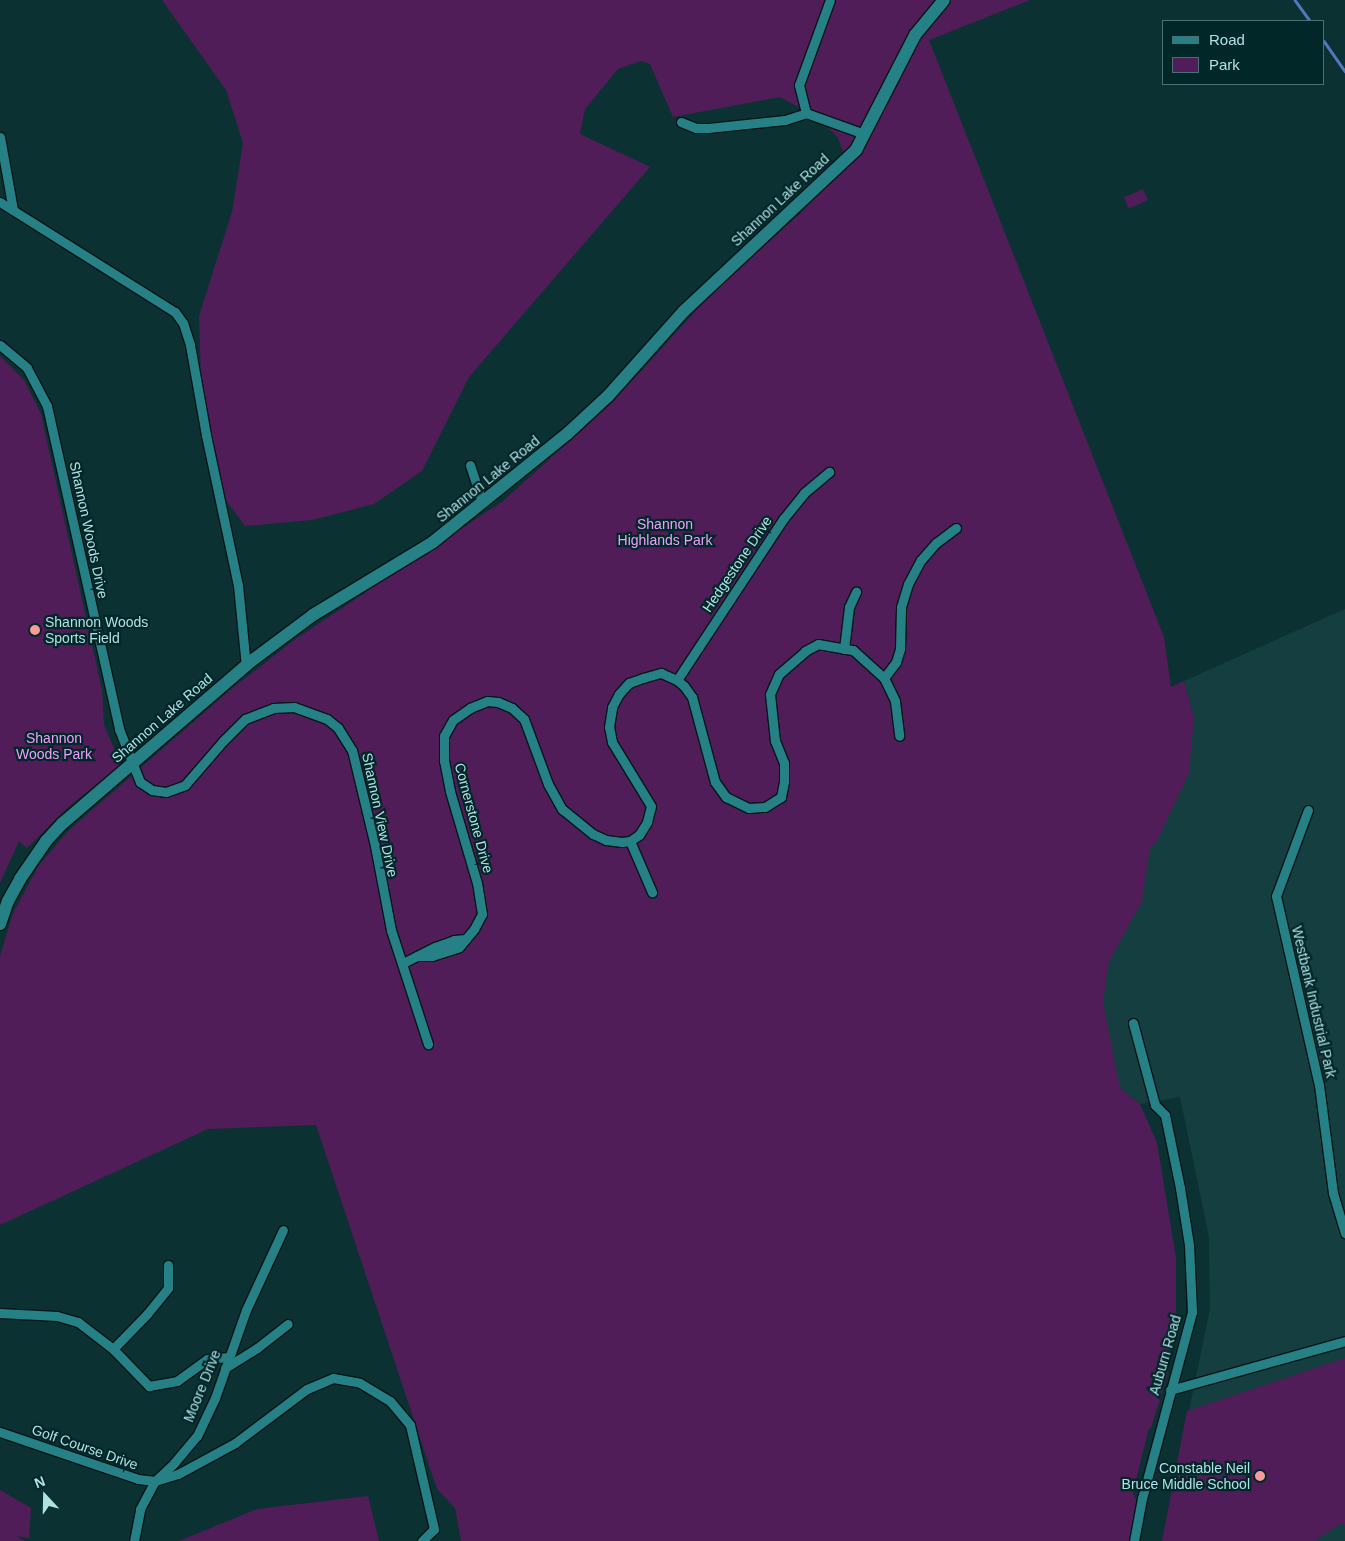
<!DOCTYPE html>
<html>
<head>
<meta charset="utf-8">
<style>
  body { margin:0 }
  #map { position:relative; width:1345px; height:1541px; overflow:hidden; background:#0c3133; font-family:Arial,sans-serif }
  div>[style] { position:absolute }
  .built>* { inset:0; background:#153e41 }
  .green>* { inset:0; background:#501d59; transform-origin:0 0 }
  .stream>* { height:2.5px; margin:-1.25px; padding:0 1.25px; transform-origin:1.25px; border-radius:1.25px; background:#5178bd }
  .roads { filter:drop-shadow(1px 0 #071617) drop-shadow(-1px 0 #071617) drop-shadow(0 1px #071617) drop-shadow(0 -1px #071617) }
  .minor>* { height:9px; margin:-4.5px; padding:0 4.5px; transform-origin:4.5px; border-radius:4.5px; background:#268186 }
  .secondary>* { height:12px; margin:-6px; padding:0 6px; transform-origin:6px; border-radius:6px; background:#268186 }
  .dots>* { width:14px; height:14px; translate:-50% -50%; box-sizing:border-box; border:2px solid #012729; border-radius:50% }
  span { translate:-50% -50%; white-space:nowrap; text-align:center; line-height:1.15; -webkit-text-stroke:4.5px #012729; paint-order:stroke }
  .street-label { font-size:14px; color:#b0e1e5 }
  .park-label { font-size:14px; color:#eda0fa }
  .poi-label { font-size:14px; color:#b0e1e5 }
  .left { translate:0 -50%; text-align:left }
  .right { translate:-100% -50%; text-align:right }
  .legend { position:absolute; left:1162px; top:20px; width:162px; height:65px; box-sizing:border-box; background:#012729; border:1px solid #477174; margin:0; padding:6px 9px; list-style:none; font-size:15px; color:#b0e1e5 }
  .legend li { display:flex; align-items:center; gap:10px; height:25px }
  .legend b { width:25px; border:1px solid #477174 }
  .north { position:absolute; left:20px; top:1471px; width:50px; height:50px; -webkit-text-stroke:4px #012729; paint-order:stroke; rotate:339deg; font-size:14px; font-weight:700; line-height:20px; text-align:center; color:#b0e1e5 }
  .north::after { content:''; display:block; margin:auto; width:18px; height:22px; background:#b0e1e5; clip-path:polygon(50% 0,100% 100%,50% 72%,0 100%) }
</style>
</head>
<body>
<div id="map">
  <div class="built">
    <div style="clip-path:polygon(1345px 609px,1345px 1541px,1162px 1541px,1210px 1309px,1209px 1237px,1180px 1097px,1140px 1104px,1095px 1068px,1083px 898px,1194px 718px,1184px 681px)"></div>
  </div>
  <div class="green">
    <div style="clip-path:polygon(162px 0,1030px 0,929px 40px,1164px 637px,1171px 687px,1184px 681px,1194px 718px,1189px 773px,1156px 843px,1150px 848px,1142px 901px,1109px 962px,1103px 1002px,1120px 1088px,1140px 1104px,1157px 1143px,1176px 1258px,1176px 1323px,1165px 1364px,1168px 1374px,1151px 1428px,1149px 1428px,1133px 1492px,1139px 1508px,1134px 1541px,461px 1541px,455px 1508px,437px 1489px,316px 1125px,208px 1129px,0 1225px,0 956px,13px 913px,39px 865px,68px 831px,229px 691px,294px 640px,503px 501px,612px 403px,711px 294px,805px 209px,845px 157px,838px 138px,819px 118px,780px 97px,673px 117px,650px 64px,641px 61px,618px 69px,585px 109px,580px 134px,650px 167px,469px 377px,422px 471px,374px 504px,312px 520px,245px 526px,211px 480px,202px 417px,199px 316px,232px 212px,243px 143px,226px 90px)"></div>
    <div style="left:1143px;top:189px;width:12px;height:21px;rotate:66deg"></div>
    <div style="clip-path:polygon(0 356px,24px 380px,41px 414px,102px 690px,104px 725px,116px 753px,119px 766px,67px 808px,27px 848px,19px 841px,0 883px)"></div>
    <div style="clip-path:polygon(1345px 1358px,1345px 1525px,1340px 1524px,1314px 1541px,1162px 1541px,1187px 1411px)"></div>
    <div style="clip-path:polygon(0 1490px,31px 1508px,29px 1538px,16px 1536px,25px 1541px,0 1541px)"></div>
    <div style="clip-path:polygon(368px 1496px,379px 1541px,179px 1541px,257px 1509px)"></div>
  </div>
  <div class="stream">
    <div style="left:1295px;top:0;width:26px;rotate:54deg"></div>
    <div style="left:1324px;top:41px;width:37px;rotate:55deg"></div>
  </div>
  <div class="roads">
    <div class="minor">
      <div style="left:806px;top:113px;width:29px;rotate:-104deg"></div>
      <div style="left:799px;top:85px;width:90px;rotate:-70deg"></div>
      <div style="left:681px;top:122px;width:16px;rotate:22deg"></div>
      <div style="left:696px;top:128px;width:12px"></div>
      <div style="left:708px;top:128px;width:77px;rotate:-5.9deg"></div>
      <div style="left:785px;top:120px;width:22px;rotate:-18deg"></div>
      <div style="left:806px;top:113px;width:62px;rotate:19.9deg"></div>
      <div style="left:0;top:137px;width:74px;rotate:79.9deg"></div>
      <div style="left:0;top:202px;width:207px;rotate:32.2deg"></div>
      <div style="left:175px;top:312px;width:14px;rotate:54deg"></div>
      <div style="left:183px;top:323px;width:23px;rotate:72deg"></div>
      <div style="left:190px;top:345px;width:91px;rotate:79.9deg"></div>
      <div style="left:206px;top:435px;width:153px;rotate:78deg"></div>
      <div style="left:238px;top:585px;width:81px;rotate:84.4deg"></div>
      <div style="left:0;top:345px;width:35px;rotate:40deg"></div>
      <div style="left:27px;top:368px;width:43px;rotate:62.2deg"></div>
      <div style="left:47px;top:406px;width:331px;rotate:77.4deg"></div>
      <div style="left:119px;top:729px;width:57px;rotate:68.4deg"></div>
      <div style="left:140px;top:782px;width:14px;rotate:34deg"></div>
      <div style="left:152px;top:790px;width:14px;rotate:8deg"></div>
      <div style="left:166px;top:792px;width:20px;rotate:-20deg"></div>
      <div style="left:185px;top:785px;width:58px;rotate:-49.2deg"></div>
      <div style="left:223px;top:741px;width:31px;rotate:-45deg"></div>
      <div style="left:245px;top:719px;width:30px;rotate:-21deg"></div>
      <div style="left:273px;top:708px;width:21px;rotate:-3deg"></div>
      <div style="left:294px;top:707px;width:35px;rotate:20deg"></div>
      <div style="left:327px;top:719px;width:14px;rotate:39deg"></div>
      <div style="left:338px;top:728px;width:26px;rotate:58deg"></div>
      <div style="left:352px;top:750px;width:99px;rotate:76.5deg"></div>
      <div style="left:375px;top:846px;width:86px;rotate:79.2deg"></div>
      <div style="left:391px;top:930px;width:120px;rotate:72deg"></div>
      <div style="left:470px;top:465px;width:39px;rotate:72deg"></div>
      <div style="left:844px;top:649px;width:42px;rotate:-83.2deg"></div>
      <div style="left:849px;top:607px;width:17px;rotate:-65deg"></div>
      <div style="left:884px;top:678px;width:20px;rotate:-53deg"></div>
      <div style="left:896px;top:662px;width:14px;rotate:-73deg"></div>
      <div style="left:900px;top:649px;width:42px;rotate:-88.6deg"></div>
      <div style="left:901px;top:607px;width:24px;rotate:-73deg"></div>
      <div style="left:908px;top:584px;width:27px;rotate:-62deg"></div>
      <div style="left:921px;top:560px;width:23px;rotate:-49deg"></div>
      <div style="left:936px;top:543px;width:25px;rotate:-37deg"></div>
      <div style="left:677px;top:680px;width:194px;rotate:-56.6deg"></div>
      <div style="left:784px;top:518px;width:32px;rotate:-51deg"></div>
      <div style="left:804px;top:493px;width:33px;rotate:-40deg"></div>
      <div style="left:1308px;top:810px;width:92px;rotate:110.4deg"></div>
      <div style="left:1276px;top:896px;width:194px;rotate:77.2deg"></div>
      <div style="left:1319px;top:1085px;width:109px;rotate:82.6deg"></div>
      <div style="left:1333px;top:1193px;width:42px;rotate:73.3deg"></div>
      <div style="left:630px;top:841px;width:56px;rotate:66.7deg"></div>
      <div style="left:417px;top:956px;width:15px"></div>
      <div style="left:432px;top:956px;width:28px;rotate:-18deg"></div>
      <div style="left:459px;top:947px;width:23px;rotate:-50deg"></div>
      <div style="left:474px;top:929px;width:17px;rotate:-62deg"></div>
      <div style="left:482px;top:914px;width:31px;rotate:-99deg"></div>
      <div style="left:477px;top:883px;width:96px;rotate:-106.4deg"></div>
      <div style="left:450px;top:791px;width:31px;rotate:-101deg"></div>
      <div style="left:444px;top:761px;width:25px;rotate:-90deg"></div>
      <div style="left:444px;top:736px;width:18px;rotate:-61deg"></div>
      <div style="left:453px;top:720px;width:21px;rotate:-35deg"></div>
      <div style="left:470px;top:708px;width:18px;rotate:-22deg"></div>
      <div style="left:487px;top:701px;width:11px;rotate:5deg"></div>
      <div style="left:498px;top:702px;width:15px;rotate:23deg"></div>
      <div style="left:512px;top:708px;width:16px;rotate:43deg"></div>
      <div style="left:524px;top:719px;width:69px;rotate:69.7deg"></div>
      <div style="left:548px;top:784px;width:29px;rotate:61deg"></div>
      <div style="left:562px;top:809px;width:40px;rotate:39deg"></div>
      <div style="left:593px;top:834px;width:14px;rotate:25deg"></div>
      <div style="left:606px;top:840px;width:16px;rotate:7deg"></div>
      <div style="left:622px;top:842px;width:8px;rotate:-7deg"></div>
      <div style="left:630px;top:841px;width:11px;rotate:-34deg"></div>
      <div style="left:639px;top:835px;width:15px;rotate:-58deg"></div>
      <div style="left:647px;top:822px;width:16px;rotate:-76deg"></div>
      <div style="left:651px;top:806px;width:75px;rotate:-121.4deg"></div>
      <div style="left:612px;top:742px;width:15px;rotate:-101deg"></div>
      <div style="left:609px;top:727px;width:20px;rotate:-81deg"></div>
      <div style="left:612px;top:707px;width:15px;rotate:-62deg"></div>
      <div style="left:619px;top:694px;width:15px;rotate:-48deg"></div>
      <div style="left:629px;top:683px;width:15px;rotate:-20deg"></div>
      <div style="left:643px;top:678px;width:19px;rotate:-16deg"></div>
      <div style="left:661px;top:673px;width:17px;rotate:24deg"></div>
      <div style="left:677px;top:680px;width:9px;rotate:41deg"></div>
      <div style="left:684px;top:686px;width:14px;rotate:54deg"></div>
      <div style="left:692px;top:697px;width:88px;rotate:74.9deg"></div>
      <div style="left:715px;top:782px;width:19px;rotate:54deg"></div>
      <div style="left:726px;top:797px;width:25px;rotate:26deg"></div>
      <div style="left:749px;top:808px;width:16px;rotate:-4deg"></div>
      <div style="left:765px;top:807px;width:19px;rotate:-32deg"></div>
      <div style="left:781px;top:797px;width:15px;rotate:-79deg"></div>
      <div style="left:784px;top:782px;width:19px;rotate:-90deg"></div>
      <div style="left:784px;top:763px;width:24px;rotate:-112deg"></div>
      <div style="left:775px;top:741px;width:47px;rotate:-96.1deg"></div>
      <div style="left:770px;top:694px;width:22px;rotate:-66deg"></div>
      <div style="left:779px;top:674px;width:35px;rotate:-41deg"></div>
      <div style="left:805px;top:651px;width:15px;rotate:-28deg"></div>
      <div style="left:818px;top:644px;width:36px;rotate:10deg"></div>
      <div style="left:853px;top:650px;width:42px;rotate:42.1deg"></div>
      <div style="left:884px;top:678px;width:25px;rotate:64deg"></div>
      <div style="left:895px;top:701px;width:35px;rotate:83deg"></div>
      <div style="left:403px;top:963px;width:36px;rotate:-27deg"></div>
      <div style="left:435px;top:947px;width:20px;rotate:-20deg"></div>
      <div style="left:454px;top:940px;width:12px;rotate:-5deg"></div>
      <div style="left:1133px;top:1023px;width:85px;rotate:75deg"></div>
      <div style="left:1155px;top:1105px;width:14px;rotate:45deg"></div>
      <div style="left:1165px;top:1115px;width:75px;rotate:78.4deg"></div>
      <div style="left:1180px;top:1188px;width:58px;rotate:81deg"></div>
      <div style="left:1189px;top:1245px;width:67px;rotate:87.4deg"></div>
      <div style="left:1192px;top:1312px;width:193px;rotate:105deg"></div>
      <div style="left:1142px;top:1498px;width:44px;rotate:100.5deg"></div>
      <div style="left:0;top:1313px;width:57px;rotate:3deg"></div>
      <div style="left:57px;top:1316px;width:22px;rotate:16deg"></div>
      <div style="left:78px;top:1322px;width:44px;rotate:37.6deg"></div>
      <div style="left:113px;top:1349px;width:52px;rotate:45.8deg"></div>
      <div style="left:149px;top:1386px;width:28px;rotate:-10deg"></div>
      <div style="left:177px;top:1381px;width:37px;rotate:-36deg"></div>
      <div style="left:207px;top:1359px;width:22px;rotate:-5deg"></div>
      <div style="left:113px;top:1349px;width:49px;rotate:-45.8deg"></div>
      <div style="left:147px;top:1314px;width:33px;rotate:-51deg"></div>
      <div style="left:168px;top:1288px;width:23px;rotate:-90deg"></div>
      <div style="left:225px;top:1368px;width:38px;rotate:-32deg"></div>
      <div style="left:257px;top:1348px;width:39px;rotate:-38deg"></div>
      <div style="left:1170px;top:1390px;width:182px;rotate:-15.6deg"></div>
      <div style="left:0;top:1432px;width:146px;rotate:18.8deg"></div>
      <div style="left:138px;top:1479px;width:17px;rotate:7deg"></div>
      <div style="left:155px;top:1481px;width:24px;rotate:-17deg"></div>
      <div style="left:178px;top:1474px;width:65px;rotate:-28.5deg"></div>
      <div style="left:235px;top:1443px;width:90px;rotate:-36.9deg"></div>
      <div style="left:307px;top:1389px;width:28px;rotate:-23deg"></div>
      <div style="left:333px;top:1378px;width:27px;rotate:10deg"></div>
      <div style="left:360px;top:1383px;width:35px;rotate:31deg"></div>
      <div style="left:390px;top:1401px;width:31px;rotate:50deg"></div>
      <div style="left:410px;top:1425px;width:107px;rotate:77deg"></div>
      <div style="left:434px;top:1529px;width:17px;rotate:135deg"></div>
      <div style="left:134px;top:1541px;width:33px;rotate:-79deg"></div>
      <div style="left:140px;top:1509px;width:32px;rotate:-62deg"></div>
      <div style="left:155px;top:1481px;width:26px;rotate:-43deg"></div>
      <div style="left:174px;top:1463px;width:35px;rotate:-50deg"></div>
      <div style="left:197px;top:1436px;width:42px;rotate:-64.7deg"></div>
      <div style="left:215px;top:1398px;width:93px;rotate:-70.6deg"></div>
      <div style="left:246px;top:1310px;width:88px;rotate:-65.2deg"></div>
    </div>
    <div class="secondary">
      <div style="left:0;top:924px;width:24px;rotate:-71deg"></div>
      <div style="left:8px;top:901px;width:25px;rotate:-61deg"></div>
      <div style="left:20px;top:879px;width:46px;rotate:-55.6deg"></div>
      <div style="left:46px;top:841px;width:25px;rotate:-47deg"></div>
      <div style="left:63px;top:823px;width:247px;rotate:-40.7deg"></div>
      <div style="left:250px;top:662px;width:79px;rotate:-36.7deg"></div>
      <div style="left:313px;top:615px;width:140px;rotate:-31.3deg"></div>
      <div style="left:433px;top:542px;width:172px;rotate:-38.9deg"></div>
      <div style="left:567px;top:434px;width:56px;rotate:-42.8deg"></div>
      <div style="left:608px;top:396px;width:114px;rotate:-48.2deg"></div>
      <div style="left:684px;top:311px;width:236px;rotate:-43.1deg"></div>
      <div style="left:856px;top:150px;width:129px;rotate:-62.8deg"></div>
      <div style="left:915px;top:35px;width:45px;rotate:-50.4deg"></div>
    </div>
  </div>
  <div class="dots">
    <div style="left:35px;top:630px;background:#f59b99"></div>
    <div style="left:1260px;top:1476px;background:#f59b99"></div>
  </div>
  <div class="street-label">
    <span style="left:780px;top:200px;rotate:-43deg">Shannon Lake Road</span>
    <span style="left:488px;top:479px;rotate:-39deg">Shannon Lake Road</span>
    <span style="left:89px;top:530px;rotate:78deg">Shannon Woods Drive</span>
    <span style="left:737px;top:564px;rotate:-56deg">Hedgestone Drive</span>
    <span style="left:162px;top:718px;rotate:-41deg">Shannon Lake Road</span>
    <span style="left:380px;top:815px;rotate:78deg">Shannon View Drive</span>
    <span style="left:474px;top:818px;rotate:75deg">Cornerstone Drive</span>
    <span style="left:1314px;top:1002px;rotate:77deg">Westbank Industrial Park</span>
    <span style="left:1165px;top:1355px;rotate:-74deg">Auburn Road</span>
    <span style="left:202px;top:1386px;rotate:-68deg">Moore Drive</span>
    <span style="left:85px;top:1447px;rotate:19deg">Golf Course Drive</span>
  </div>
  <div class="park-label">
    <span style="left:665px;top:532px">Shannon<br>Highlands Park</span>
    <span style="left:54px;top:746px">Shannon<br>Woods Park</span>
  </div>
  <div class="poi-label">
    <span class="left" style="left:45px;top:630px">Shannon Woods<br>Sports Field</span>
    <span class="right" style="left:1250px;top:1476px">Constable Neil<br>Bruce Middle School</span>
  </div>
  <ul class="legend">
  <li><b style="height:6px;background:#268186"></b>Road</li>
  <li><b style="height:14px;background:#501d59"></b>Park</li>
  </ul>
  <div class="north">N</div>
</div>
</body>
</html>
